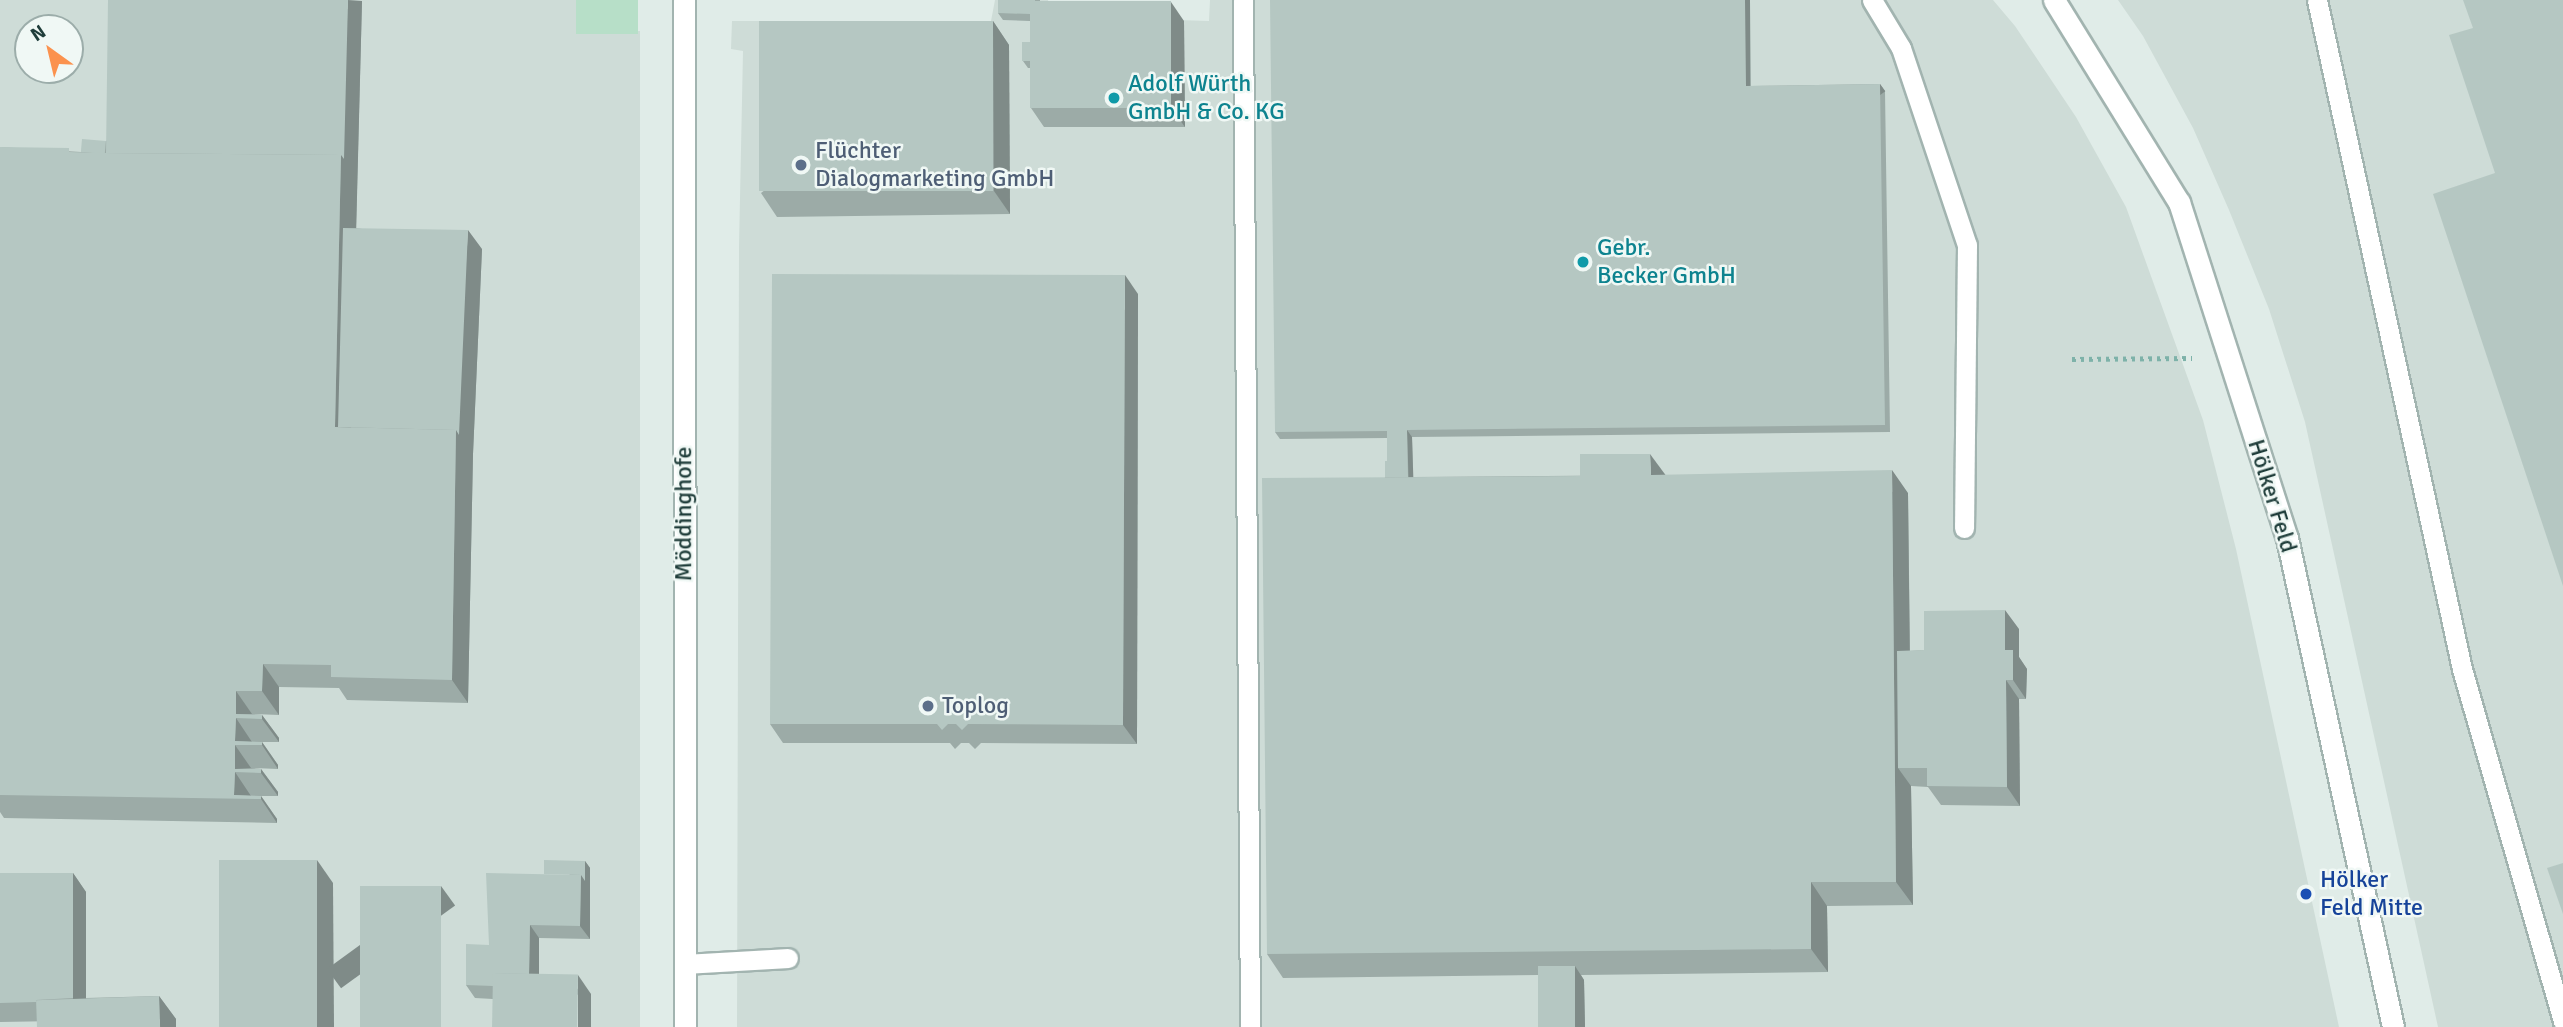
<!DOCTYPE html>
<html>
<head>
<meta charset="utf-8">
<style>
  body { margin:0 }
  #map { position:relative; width:2563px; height:1027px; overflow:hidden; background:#e0ece8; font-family:Signika,sans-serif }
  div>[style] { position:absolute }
  .built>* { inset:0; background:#cedcd7 }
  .green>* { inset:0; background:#b7dfc8; transform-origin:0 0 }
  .path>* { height:4.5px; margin-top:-2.25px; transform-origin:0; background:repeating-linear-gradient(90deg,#7eb2a9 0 3.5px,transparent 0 8.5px) }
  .roads { filter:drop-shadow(2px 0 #a2b4b0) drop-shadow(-2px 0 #a2b4b0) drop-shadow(0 2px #a2b4b0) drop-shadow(0 -2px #a2b4b0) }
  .lane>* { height:19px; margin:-9.5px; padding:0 9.5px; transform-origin:9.5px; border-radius:9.5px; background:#fff }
  .street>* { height:21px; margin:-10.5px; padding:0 10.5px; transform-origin:10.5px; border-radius:10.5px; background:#fff }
  .wall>* { inset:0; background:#9caba7 }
  .shaded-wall>* { inset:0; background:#7f8b88; transform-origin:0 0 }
  .building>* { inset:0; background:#b5c7c2; transform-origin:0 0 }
  .dots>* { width:19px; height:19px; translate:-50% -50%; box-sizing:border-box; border:4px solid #f0f8f5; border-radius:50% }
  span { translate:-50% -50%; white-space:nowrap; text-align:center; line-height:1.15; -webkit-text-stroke:5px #f0f8f5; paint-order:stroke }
  .culture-label { font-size:24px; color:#0d838f }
  .left { translate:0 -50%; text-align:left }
  .service-label { font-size:24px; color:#4e5e75 }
  .street-label { font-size:24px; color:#1f3d3a }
  .transit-label { font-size:24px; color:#164399 }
  .north { position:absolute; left:14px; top:14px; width:70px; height:70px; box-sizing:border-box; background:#f0f8f5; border:2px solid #9cadaa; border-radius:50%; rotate:326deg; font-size:19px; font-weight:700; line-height:28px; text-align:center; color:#1f3d3a }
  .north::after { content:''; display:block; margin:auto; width:24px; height:32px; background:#fb924e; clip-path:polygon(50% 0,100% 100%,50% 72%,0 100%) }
</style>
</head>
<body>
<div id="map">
  <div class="built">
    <div style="clip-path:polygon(evenodd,0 0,576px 0,576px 34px,640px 31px,640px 1027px,0 1027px,0 0,28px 28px,70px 28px,70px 70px,28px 70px,28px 28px)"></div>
    <div style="clip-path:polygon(995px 0,1048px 0,1051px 16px,1209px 21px,1210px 0,1993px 0,2015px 26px,2076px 117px,2126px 207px,2203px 420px,2236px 549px,2339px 1027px,737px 1027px,739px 247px,743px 51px,731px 49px,732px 21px,991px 21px)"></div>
    <div style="clip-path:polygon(2118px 0,2563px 0,2563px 1027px,2438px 1027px,2305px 422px,2269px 309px,2229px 210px,2193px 128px,2143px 36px)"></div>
  </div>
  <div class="green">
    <div style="left:576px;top:0;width:62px;height:34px"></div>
  </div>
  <div class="path">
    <div style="left:2072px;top:359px;width:120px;rotate:-0.5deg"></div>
  </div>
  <div class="roads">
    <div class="lane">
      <div style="left:1243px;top:0;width:1027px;rotate:89.61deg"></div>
      <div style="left:1872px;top:0;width:56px;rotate:58.9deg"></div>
      <div style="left:1901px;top:48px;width:208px;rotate:71.5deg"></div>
      <div style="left:1967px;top:245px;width:283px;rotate:90.6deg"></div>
      <div style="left:2317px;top:0;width:685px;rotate:77.77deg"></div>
      <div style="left:2462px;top:669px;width:367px;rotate:74deg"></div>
      <div style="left:685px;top:964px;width:103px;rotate:-3.3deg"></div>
    </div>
    <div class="street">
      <div style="left:684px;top:0;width:1027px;rotate:89.94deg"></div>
      <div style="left:2054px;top:0;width:238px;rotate:58.3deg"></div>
      <div style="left:2179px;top:202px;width:353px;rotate:72.2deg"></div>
      <div style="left:2287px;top:538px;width:500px;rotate:77.77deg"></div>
    </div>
  </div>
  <div class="wall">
    <div style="clip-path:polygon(998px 0,1040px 0,1040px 1px,1184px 21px,1185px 127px,1044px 127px,1031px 108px,1030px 68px,1028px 68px,1023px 61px,1030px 42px,1030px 21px,1003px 20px,998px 13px)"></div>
    <div style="clip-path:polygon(1750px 0,1751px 86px,1880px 84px,1885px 91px,1890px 432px,1412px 437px,1413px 477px,1665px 475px,1908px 493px,1910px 651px,1924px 650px,2019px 629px,2019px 657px,2027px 669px,2026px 699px,2019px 699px,2020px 806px,1941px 805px,1928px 787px,1911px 786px,1913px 905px,1827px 906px,1828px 972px,1581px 975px,1584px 980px,1585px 1027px,1539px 1027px,1538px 975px,1283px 978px,1267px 954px,1385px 477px,1387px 461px,1387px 438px,1280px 439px,1275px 432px)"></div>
    <div style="clip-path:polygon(362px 1px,356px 228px,482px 249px,473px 454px,468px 703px,347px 700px,339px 688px,279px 687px,279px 715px,252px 714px,262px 715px,279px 738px,279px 742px,262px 742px,278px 765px,278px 769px,251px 768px,261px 769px,278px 792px,278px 796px,261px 796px,277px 819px,277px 823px,4px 818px,0 812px,0 147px,81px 152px,106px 141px)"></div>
    <div style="clip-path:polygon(993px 21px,1009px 45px,1010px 214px,777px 217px,761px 193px)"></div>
    <div style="clip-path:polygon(1138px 294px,1137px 744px,981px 743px,975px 749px,969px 743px,961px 743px,955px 749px,950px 743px,783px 743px,770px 724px)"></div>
    <div style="clip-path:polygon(585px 861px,590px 868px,590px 939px,539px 938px,539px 974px,591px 994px,493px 999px,475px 998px,466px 985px,489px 945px)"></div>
    <div style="clip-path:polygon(0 873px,73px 873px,86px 892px,86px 998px,159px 996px,176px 1019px,0 1022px)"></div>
  </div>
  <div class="shaded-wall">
    <div style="clip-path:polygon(348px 0,362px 1px,351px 432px,335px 427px,341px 155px)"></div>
    <div style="left:1745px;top:0;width:5px;height:86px"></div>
    <div style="clip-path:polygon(1171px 2px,1184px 21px,1185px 127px,1171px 108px)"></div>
    <div style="clip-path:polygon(993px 21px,1009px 45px,1010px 214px,994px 191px)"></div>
    <div style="left:1880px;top:84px;width:9px;height:341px;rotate:54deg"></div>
    <div style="clip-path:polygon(468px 230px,482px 249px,473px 454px,468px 703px,452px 680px,456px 430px)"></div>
    <div style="clip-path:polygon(1125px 275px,1138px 294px,1137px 744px,1123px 725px)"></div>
    <div style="clip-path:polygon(1407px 430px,1412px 437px,1414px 499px,1409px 492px)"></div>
    <div style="clip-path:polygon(1650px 454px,1667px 477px,1651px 475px)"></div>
    <div style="clip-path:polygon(1892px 470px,1908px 493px,1911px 768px,1898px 768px,1911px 786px,1913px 905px,1896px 882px)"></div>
    <div style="clip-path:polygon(2005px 610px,2019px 629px,2019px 657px,2027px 669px,2026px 699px,2013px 680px,2005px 650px)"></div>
    <div style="clip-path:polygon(263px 664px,279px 687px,279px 715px,262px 691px)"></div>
    <div style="clip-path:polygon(2006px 680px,2019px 699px,2020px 806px,2007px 787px)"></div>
    <div style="clip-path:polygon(236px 691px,252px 714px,236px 714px)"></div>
    <div style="clip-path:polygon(262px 715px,279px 738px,279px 742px,262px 719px)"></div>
    <div style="clip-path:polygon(236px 718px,252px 742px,235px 741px)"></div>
    <div style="clip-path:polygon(262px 742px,278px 765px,278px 769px,262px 745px)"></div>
    <div style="clip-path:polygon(235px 745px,251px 768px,235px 769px)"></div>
    <div style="clip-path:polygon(261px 769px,278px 792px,278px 796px,261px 773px)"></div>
    <div style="clip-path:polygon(235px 772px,251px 796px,234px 795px)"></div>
    <div style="clip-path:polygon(261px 796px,277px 819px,277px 823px,261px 799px)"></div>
    <div style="clip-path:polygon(317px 860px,333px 883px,334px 1027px,317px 1027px)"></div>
    <div style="clip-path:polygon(585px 861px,590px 868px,590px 939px,580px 926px,581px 875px)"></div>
    <div style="clip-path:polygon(73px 873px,86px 892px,86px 1020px,73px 1001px)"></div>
    <div style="clip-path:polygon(1811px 882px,1827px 906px,1828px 972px,1811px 949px)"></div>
    <div style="left:441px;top:886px;width:24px;height:141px;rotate:54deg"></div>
    <div style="clip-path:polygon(530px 925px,539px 938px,539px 993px,529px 979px)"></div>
    <div style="clip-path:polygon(1575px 966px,1584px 980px,1585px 1027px,1575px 1027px)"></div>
    <div style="clip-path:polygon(578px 975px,591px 994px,591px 1027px,578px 1027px)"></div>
    <div style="clip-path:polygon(159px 996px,176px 1019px,176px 1027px,160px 1027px)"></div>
  </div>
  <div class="building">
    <div style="clip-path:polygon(108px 0,348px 0,344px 159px,341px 155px,106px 153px)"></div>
    <div style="clip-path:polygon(998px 0,1035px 0,1035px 2px,1030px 1px,1030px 14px,998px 13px)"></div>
    <div style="clip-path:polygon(1270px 0,1745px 0,1746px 86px,1880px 84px,1885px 425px,1407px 430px,1408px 477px,1385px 477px,1385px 461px,1387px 461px,1387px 431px,1275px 432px)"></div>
    <div style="clip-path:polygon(2463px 0,2563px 0,2563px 586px,2433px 194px,2495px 173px,2449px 35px,2473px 28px)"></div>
    <div style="left:1030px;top:1px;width:141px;height:107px"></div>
    <div style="left:993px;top:21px;width:170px;height:234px;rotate:90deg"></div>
    <div style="left:1022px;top:42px;width:8px;height:19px"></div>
    <div style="left:82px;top:139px;width:24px;height:13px;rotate:5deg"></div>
    <div style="clip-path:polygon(0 147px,69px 148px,69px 152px,103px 153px,341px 155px,335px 427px,456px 430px,452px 680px,331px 677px,331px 665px,263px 664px,262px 691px,236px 691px,236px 714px,262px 715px,262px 719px,236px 718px,235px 741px,262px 742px,262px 745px,235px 745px,235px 769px,261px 769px,261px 773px,235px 772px,234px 795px,261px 796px,261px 799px,0 795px)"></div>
    <div style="clip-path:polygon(343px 228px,468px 230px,459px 435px,456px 430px,338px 427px)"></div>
    <div style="clip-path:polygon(772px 274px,1125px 275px,1123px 725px,968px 724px,962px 730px,956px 724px,948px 724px,942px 730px,937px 724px,770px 724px)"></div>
    <div style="clip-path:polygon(1580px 454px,1650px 454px,1651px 475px,1892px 470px,1896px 882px,1811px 882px,1811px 949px,1267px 954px,1262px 478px,1580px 476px)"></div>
    <div style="clip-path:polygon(2005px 610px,2005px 650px,2013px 650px,2013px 680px,2006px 680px,2007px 787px,1927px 786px,1927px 768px,1898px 768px,1897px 651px,1924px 650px,1924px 611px)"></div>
    <div style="left:219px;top:860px;width:98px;height:167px"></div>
    <div style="clip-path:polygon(544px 860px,585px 861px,585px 881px,581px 875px,544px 874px)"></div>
    <div style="clip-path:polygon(2563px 863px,2563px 914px,2547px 868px)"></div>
    <div style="clip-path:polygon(0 873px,73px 873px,73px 998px,36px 1000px,36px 1002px,0 1003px)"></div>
    <div style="clip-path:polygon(486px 873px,581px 875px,580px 926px,530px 925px,529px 974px,493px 973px,493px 986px,466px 985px,466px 944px,489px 945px)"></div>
    <div style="left:441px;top:886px;width:141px;height:81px;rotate:90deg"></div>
    <div style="left:1538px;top:966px;width:37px;height:61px"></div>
    <div style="left:493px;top:973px;width:85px;height:54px;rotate:1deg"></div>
    <div style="left:159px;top:996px;width:31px;height:123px;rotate:88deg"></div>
  </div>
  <div class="dots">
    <div style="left:1114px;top:98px;background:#0f9aa8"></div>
    <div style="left:801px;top:165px;background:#5c6f8a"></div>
    <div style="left:1583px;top:262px;background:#0f9aa8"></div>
    <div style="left:928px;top:706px;background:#5c6f8a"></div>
    <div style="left:2306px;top:894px;background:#1a4fb4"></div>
  </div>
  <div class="culture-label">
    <span class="left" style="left:1128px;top:98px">Adolf Würth<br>GmbH &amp; Co. KG</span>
    <span class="left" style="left:1597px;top:262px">Gebr.<br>Becker GmbH</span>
  </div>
  <div class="service-label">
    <span class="left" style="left:815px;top:165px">Flüchter<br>Dialogmarketing GmbH</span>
    <span class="left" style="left:942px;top:706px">Toplog</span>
  </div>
  <div class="street-label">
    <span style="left:2272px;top:496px;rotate:73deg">Hölker Feld</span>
    <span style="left:684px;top:514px;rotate:-90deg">Möddinghofe</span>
  </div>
  <div class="transit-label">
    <span class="left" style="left:2320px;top:894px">Hölker<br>Feld Mitte</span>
  </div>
  <div class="north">N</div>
</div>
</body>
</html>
